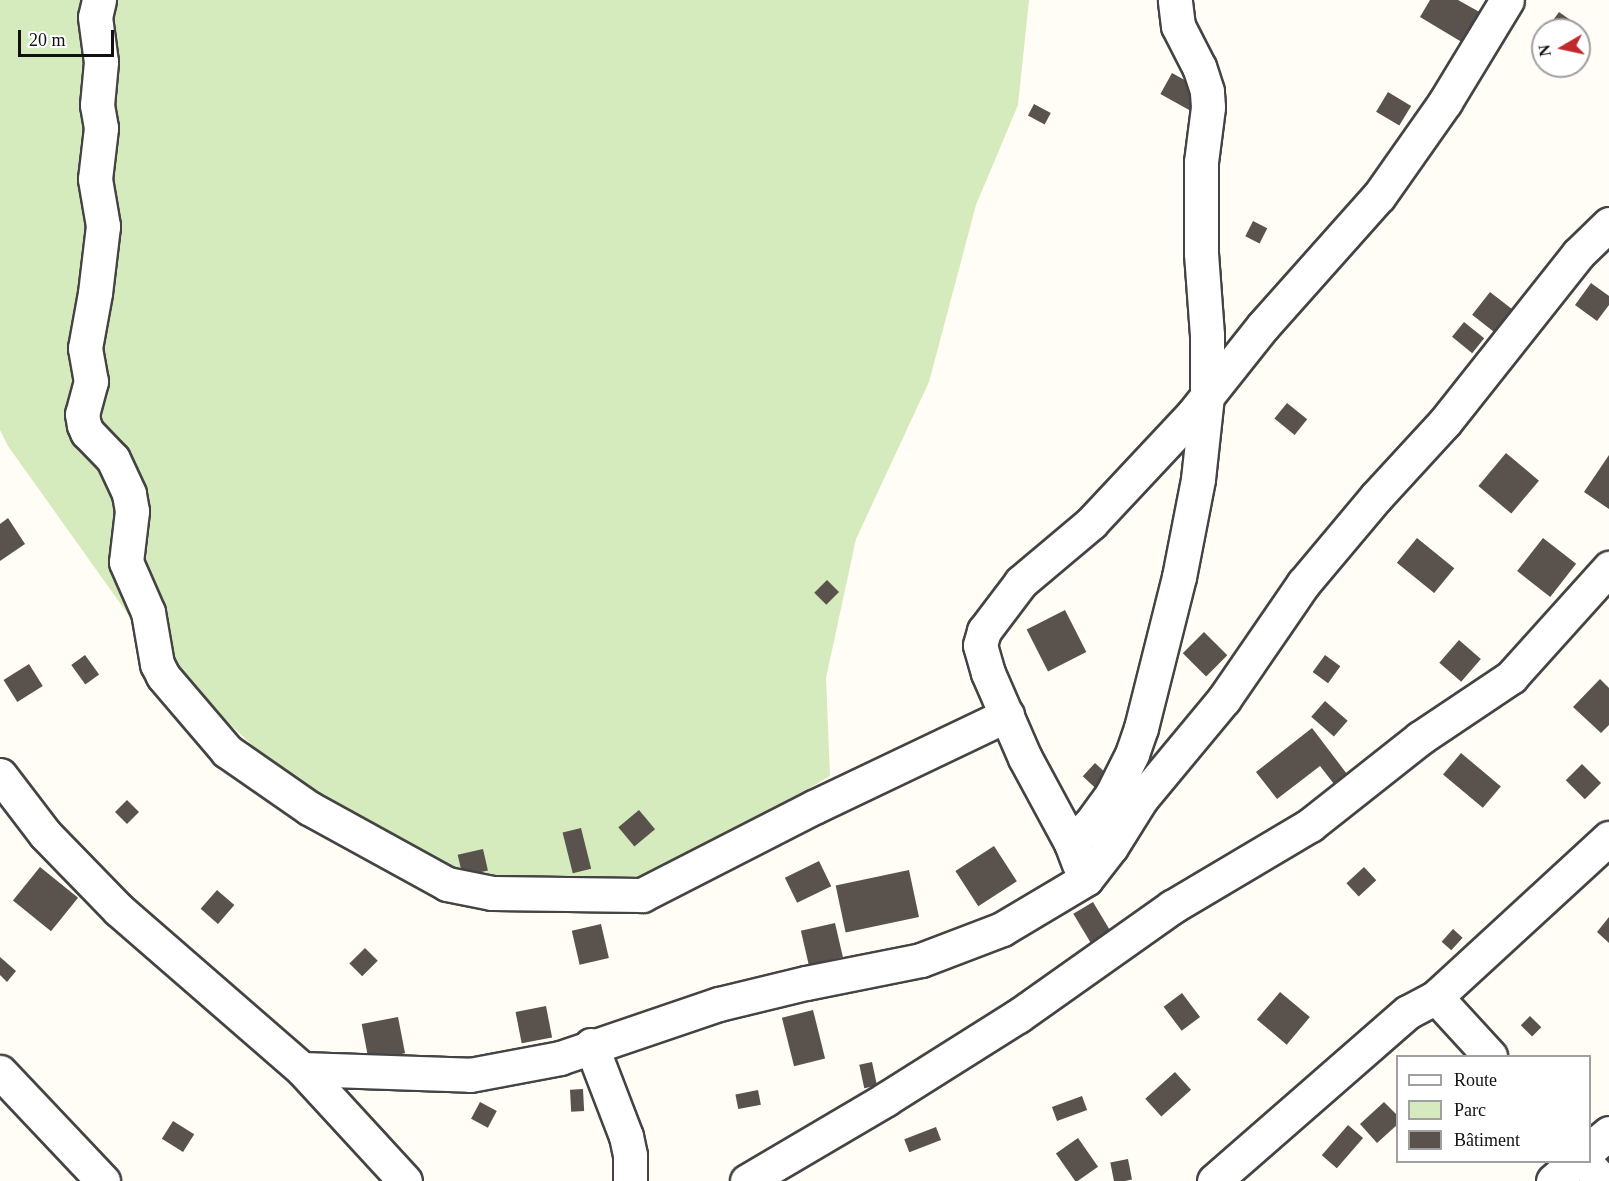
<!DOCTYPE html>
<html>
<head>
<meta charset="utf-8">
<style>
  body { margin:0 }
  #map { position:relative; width:1609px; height:1181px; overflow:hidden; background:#fffdf5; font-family:"Times New Roman",serif }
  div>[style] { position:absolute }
  .green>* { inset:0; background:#d5ebbd }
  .building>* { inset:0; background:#5a524d; transform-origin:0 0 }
  .roads { filter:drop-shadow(2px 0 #444) drop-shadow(-2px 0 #444) drop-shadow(0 2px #444) drop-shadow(0 -2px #444) }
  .minor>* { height:33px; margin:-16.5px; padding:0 16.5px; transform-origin:16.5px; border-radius:16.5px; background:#fff }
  span { translate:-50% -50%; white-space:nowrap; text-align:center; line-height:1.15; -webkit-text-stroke:6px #fff; paint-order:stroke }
  .legend { position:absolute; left:1396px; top:1055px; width:195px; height:108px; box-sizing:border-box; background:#fff; border:2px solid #a0a0a0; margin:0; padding:8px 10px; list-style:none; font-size:18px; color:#111 }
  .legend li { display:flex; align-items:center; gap:12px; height:30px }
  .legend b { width:30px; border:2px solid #a0a0a0 }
  .north { position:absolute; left:1531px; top:18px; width:60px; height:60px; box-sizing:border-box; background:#fff; border:2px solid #a0a0a0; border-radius:50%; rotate:261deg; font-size:16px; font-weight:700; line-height:24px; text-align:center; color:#111 }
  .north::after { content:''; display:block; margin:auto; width:21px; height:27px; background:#c4262e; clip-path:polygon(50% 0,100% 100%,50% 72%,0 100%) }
  .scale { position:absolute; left:18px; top:30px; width:96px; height:27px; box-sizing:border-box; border:3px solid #111; border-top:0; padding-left:8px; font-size:18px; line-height:21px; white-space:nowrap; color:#111; -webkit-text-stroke:4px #fff; paint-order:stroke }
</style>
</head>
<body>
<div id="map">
  <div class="green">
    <div style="clip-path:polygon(0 0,1029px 0,1018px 105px,976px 205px,929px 382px,856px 539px,826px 678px,830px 776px,776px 808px,622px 891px,411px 871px,326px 815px,157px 655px,8px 446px,0 430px)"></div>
  </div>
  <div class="building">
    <div style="clip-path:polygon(1430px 0,1458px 0,1483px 14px,1465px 44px,1420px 17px)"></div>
    <div style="clip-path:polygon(1559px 12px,1579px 26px,1576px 30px,1546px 30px)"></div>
    <div style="left:1172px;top:73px;width:35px;height:24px;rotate:29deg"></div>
    <div style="left:1388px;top:92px;width:27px;height:23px;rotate:31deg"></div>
    <div style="left:1034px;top:104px;width:19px;height:13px;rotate:28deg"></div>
    <div style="left:1253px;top:221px;width:16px;height:17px;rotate:27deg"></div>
    <div style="clip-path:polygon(1591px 283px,1609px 296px,1609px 305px,1597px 321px,1575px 305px)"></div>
    <div style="left:1490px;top:292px;width:31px;height:29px;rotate:38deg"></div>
    <div style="left:1464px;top:322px;width:26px;height:19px;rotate:39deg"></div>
    <div style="left:1287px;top:403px;width:26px;height:20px;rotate:39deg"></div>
    <div style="left:1506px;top:453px;width:43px;height:43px;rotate:40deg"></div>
    <div style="clip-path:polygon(1609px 455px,1609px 509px,1584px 492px)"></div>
    <div style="clip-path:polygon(8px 518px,25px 544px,0 561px,0 524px)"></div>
    <div style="left:1417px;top:538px;width:48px;height:32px;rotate:39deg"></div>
    <div style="left:1543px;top:538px;width:42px;height:42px;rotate:38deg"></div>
    <div style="left:827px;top:580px;width:17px;height:18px;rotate:45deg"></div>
    <div style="left:1065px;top:610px;width:47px;height:43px;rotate:63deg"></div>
    <div style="left:1204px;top:632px;width:33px;height:30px;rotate:45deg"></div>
    <div style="left:1459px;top:640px;width:29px;height:30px;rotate:41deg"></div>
    <div style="left:85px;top:655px;width:24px;height:17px;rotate:54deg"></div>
    <div style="left:1325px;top:655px;width:19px;height:21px;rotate:36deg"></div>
    <div style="left:29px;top:664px;width:26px;height:30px;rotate:58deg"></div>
    <div style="clip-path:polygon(1600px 679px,1609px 688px,1609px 725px,1601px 733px,1573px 707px)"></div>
    <div style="left:1325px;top:701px;width:30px;height:21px;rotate:41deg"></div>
    <div style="clip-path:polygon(1312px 728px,1347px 774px,1334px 784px,1320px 766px,1277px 799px,1256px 772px)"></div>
    <div style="left:1461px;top:753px;width:52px;height:28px;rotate:40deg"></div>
    <div style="left:1095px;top:763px;width:22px;height:18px;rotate:43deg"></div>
    <div style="left:1582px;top:764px;width:27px;height:23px;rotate:45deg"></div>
    <div style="left:127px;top:800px;width:17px;height:17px;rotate:45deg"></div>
    <div style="left:639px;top:810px;width:25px;height:27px;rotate:50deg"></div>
    <div style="left:581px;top:828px;width:42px;height:19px;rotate:76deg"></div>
    <div style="left:994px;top:846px;width:42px;height:46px;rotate:57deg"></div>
    <div style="left:483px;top:849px;width:22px;height:26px;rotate:77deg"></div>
    <div style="left:819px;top:861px;width:28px;height:38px;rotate:64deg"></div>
    <div style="left:40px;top:867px;width:49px;height:43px;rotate:39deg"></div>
    <div style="left:1364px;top:867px;width:18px;height:24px;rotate:47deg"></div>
    <div style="left:909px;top:870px;width:48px;height:75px;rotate:78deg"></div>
    <div style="left:217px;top:890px;width:23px;height:25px;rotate:41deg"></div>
    <div style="left:1093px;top:902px;width:37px;height:23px;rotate:59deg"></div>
    <div style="clip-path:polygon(1609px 917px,1609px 943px,1597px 932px)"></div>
    <div style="left:835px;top:923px;width:35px;height:35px;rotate:77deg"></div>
    <div style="left:601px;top:924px;width:35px;height:30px;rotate:77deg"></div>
    <div style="left:1453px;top:929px;width:13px;height:17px;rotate:42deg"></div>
    <div style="left:365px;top:948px;width:18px;height:22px;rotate:45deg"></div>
    <div style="clip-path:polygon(0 957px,16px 971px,7px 982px,0 975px)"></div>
    <div style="left:1280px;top:992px;width:39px;height:36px;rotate:40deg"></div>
    <div style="left:1182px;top:993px;width:30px;height:23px;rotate:53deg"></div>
    <div style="left:546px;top:1006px;width:32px;height:31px;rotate:79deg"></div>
    <div style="left:813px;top:1010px;width:50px;height:32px;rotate:76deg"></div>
    <div style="left:1530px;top:1016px;width:16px;height:13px;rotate:45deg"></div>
    <div style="left:398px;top:1017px;width:37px;height:37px;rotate:79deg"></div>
    <div style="left:872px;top:1062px;width:24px;height:13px;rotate:78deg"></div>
    <div style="left:1175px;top:1072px;width:24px;height:40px;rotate:48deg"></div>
    <div style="left:583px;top:1089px;width:22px;height:13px;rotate:87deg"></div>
    <div style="left:758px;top:1090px;width:15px;height:23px;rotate:79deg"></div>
    <div style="left:1082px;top:1096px;width:15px;height:32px;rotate:70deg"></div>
    <div style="left:480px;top:1102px;width:19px;height:19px;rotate:28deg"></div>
    <div style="clip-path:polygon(1384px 1102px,1398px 1116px,1398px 1124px,1377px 1143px,1360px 1124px)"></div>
    <div style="left:173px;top:1121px;width:25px;height:21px;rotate:32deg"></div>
    <div style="left:1348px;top:1125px;width:20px;height:40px;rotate:41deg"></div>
    <div style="left:936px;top:1127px;width:14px;height:34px;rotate:69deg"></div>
    <div style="left:1078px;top:1138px;width:35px;height:27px;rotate:55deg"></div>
    <div style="left:1128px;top:1159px;width:21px;height:18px;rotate:79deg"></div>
  </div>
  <div class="roads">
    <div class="minor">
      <div style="left:99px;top:0;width:17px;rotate:103deg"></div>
      <div style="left:95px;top:17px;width:45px;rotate:82.4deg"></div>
      <div style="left:101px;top:62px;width:43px;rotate:95.3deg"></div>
      <div style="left:97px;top:105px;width:23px;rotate:80deg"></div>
      <div style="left:101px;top:128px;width:51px;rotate:96.7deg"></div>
      <div style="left:95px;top:179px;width:48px;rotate:80.3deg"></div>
      <div style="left:103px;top:226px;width:67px;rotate:96.8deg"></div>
      <div style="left:95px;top:293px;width:56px;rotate:100.3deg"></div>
      <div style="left:85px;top:348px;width:34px;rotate:80deg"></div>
      <div style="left:91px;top:381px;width:34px;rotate:105deg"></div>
      <div style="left:82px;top:414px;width:11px;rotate:80deg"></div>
      <div style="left:84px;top:425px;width:8px;rotate:67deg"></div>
      <div style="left:87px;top:432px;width:37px;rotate:46deg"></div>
      <div style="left:113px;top:459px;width:38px;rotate:65deg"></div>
      <div style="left:129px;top:494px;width:17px;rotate:80deg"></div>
      <div style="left:132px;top:511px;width:51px;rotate:96.7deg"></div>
      <div style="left:126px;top:562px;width:55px;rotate:66.3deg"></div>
      <div style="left:148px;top:612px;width:53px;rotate:80.2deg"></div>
      <div style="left:157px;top:664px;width:13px;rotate:63deg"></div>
      <div style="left:163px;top:676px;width:99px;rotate:49.5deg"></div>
      <div style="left:227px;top:751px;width:100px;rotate:34.8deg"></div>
      <div style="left:309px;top:808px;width:158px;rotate:28.8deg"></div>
      <div style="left:447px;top:884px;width:46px;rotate:11.3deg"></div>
      <div style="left:492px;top:893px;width:150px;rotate:0.8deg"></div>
      <div style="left:642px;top:895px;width:193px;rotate:-27.1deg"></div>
      <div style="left:814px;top:807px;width:214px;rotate:-25.5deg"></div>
      <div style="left:0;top:775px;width:74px;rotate:52.7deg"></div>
      <div style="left:45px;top:834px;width:106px;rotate:45.8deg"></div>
      <div style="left:119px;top:910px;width:242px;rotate:41deg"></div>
      <div style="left:302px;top:1069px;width:152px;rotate:47.4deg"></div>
      <div style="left:1071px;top:843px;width:97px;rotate:-118.4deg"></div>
      <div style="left:1025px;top:758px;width:93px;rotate:-113.5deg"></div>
      <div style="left:988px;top:673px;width:29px;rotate:-106deg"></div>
      <div style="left:980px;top:645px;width:15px;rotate:-74deg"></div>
      <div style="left:984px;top:631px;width:61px;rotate:-52.9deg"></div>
      <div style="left:1021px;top:582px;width:92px;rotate:-40.1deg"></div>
      <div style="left:1091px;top:523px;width:149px;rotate:-46.9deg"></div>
      <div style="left:1193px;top:414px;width:112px;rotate:-51.5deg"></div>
      <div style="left:1263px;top:326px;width:174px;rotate:-48.3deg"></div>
      <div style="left:1379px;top:196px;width:115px;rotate:-54.9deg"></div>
      <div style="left:1445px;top:102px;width:119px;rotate:-58.7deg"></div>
      <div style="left:1079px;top:864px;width:22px;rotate:-111deg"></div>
      <div style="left:1071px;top:843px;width:28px;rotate:-45deg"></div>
      <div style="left:1091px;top:823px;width:36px;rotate:-54deg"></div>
      <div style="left:1112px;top:794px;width:45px;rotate:-63.4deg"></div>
      <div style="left:1132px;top:754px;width:28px;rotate:-71deg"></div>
      <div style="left:1141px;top:728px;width:156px;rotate:-75.9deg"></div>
      <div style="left:1179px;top:577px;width:100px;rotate:-79deg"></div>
      <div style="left:1198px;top:479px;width:83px;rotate:-83.8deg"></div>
      <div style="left:1207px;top:396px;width:61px;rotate:-90deg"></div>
      <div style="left:1207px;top:335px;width:82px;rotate:-94.2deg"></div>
      <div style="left:1201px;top:253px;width:91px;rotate:-90deg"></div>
      <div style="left:1201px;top:162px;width:55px;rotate:-82.7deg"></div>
      <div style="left:1208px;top:107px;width:16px;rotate:-94deg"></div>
      <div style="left:1207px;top:91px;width:25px;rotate:-108deg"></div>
      <div style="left:1199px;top:67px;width:46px;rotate:-117.1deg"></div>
      <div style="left:1178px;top:26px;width:26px;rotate:-97deg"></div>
      <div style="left:1436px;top:997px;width:80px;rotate:47.5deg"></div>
      <div style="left:591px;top:1045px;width:97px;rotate:69deg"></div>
      <div style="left:626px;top:1136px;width:19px;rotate:78deg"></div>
      <div style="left:630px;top:1155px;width:26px;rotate:90deg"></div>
      <div style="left:302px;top:1069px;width:168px;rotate:2deg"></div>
      <div style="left:470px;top:1075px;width:92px;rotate:-10.7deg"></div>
      <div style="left:560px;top:1058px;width:168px;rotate:-18.8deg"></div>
      <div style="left:719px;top:1004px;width:89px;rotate:-13.6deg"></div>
      <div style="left:806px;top:983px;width:117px;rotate:-11.3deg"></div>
      <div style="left:921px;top:960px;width:87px;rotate:-20.9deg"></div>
      <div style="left:1002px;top:929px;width:98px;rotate:-30.8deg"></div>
      <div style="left:1086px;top:879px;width:41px;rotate:-52deg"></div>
      <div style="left:1111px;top:847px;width:57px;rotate:-58deg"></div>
      <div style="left:1141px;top:799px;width:130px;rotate:-50.3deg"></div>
      <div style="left:1224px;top:699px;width:140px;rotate:-55.5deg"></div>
      <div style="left:1303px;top:584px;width:114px;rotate:-50deg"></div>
      <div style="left:1376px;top:497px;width:102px;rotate:-47.4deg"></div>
      <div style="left:1445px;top:422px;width:214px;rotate:-51.6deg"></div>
      <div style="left:1578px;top:254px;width:43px;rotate:-44.1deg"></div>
      <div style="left:0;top:1072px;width:150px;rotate:46.6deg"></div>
      <div style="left:1590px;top:1149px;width:25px;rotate:-40deg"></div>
      <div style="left:1585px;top:1162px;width:26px;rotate:47deg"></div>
      <div style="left:747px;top:1181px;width:161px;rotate:-30.5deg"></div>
      <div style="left:886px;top:1099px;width:156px;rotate:-32.2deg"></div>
      <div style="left:1018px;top:1016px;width:189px;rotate:-35.3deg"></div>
      <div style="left:1172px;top:907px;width:161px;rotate:-30.7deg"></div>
      <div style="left:1310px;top:825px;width:140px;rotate:-38.3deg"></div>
      <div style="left:1420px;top:738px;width:110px;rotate:-33.8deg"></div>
      <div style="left:1511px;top:677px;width:147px;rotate:-48deg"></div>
      <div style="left:1214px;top:1181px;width:257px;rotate:-41.1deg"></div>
      <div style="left:1408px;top:1012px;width:32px;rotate:-28deg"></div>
      <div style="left:1436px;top:997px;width:235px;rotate:-42.6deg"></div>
      <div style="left:1553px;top:1181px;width:29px;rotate:-41deg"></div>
    </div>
  </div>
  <ul class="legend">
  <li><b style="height:8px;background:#fff"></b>Route</li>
  <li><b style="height:16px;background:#d5ebbd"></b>Parc</li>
  <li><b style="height:16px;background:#5a524d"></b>Bâtiment</li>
  </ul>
  <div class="north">N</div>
  <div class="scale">20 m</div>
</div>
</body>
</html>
